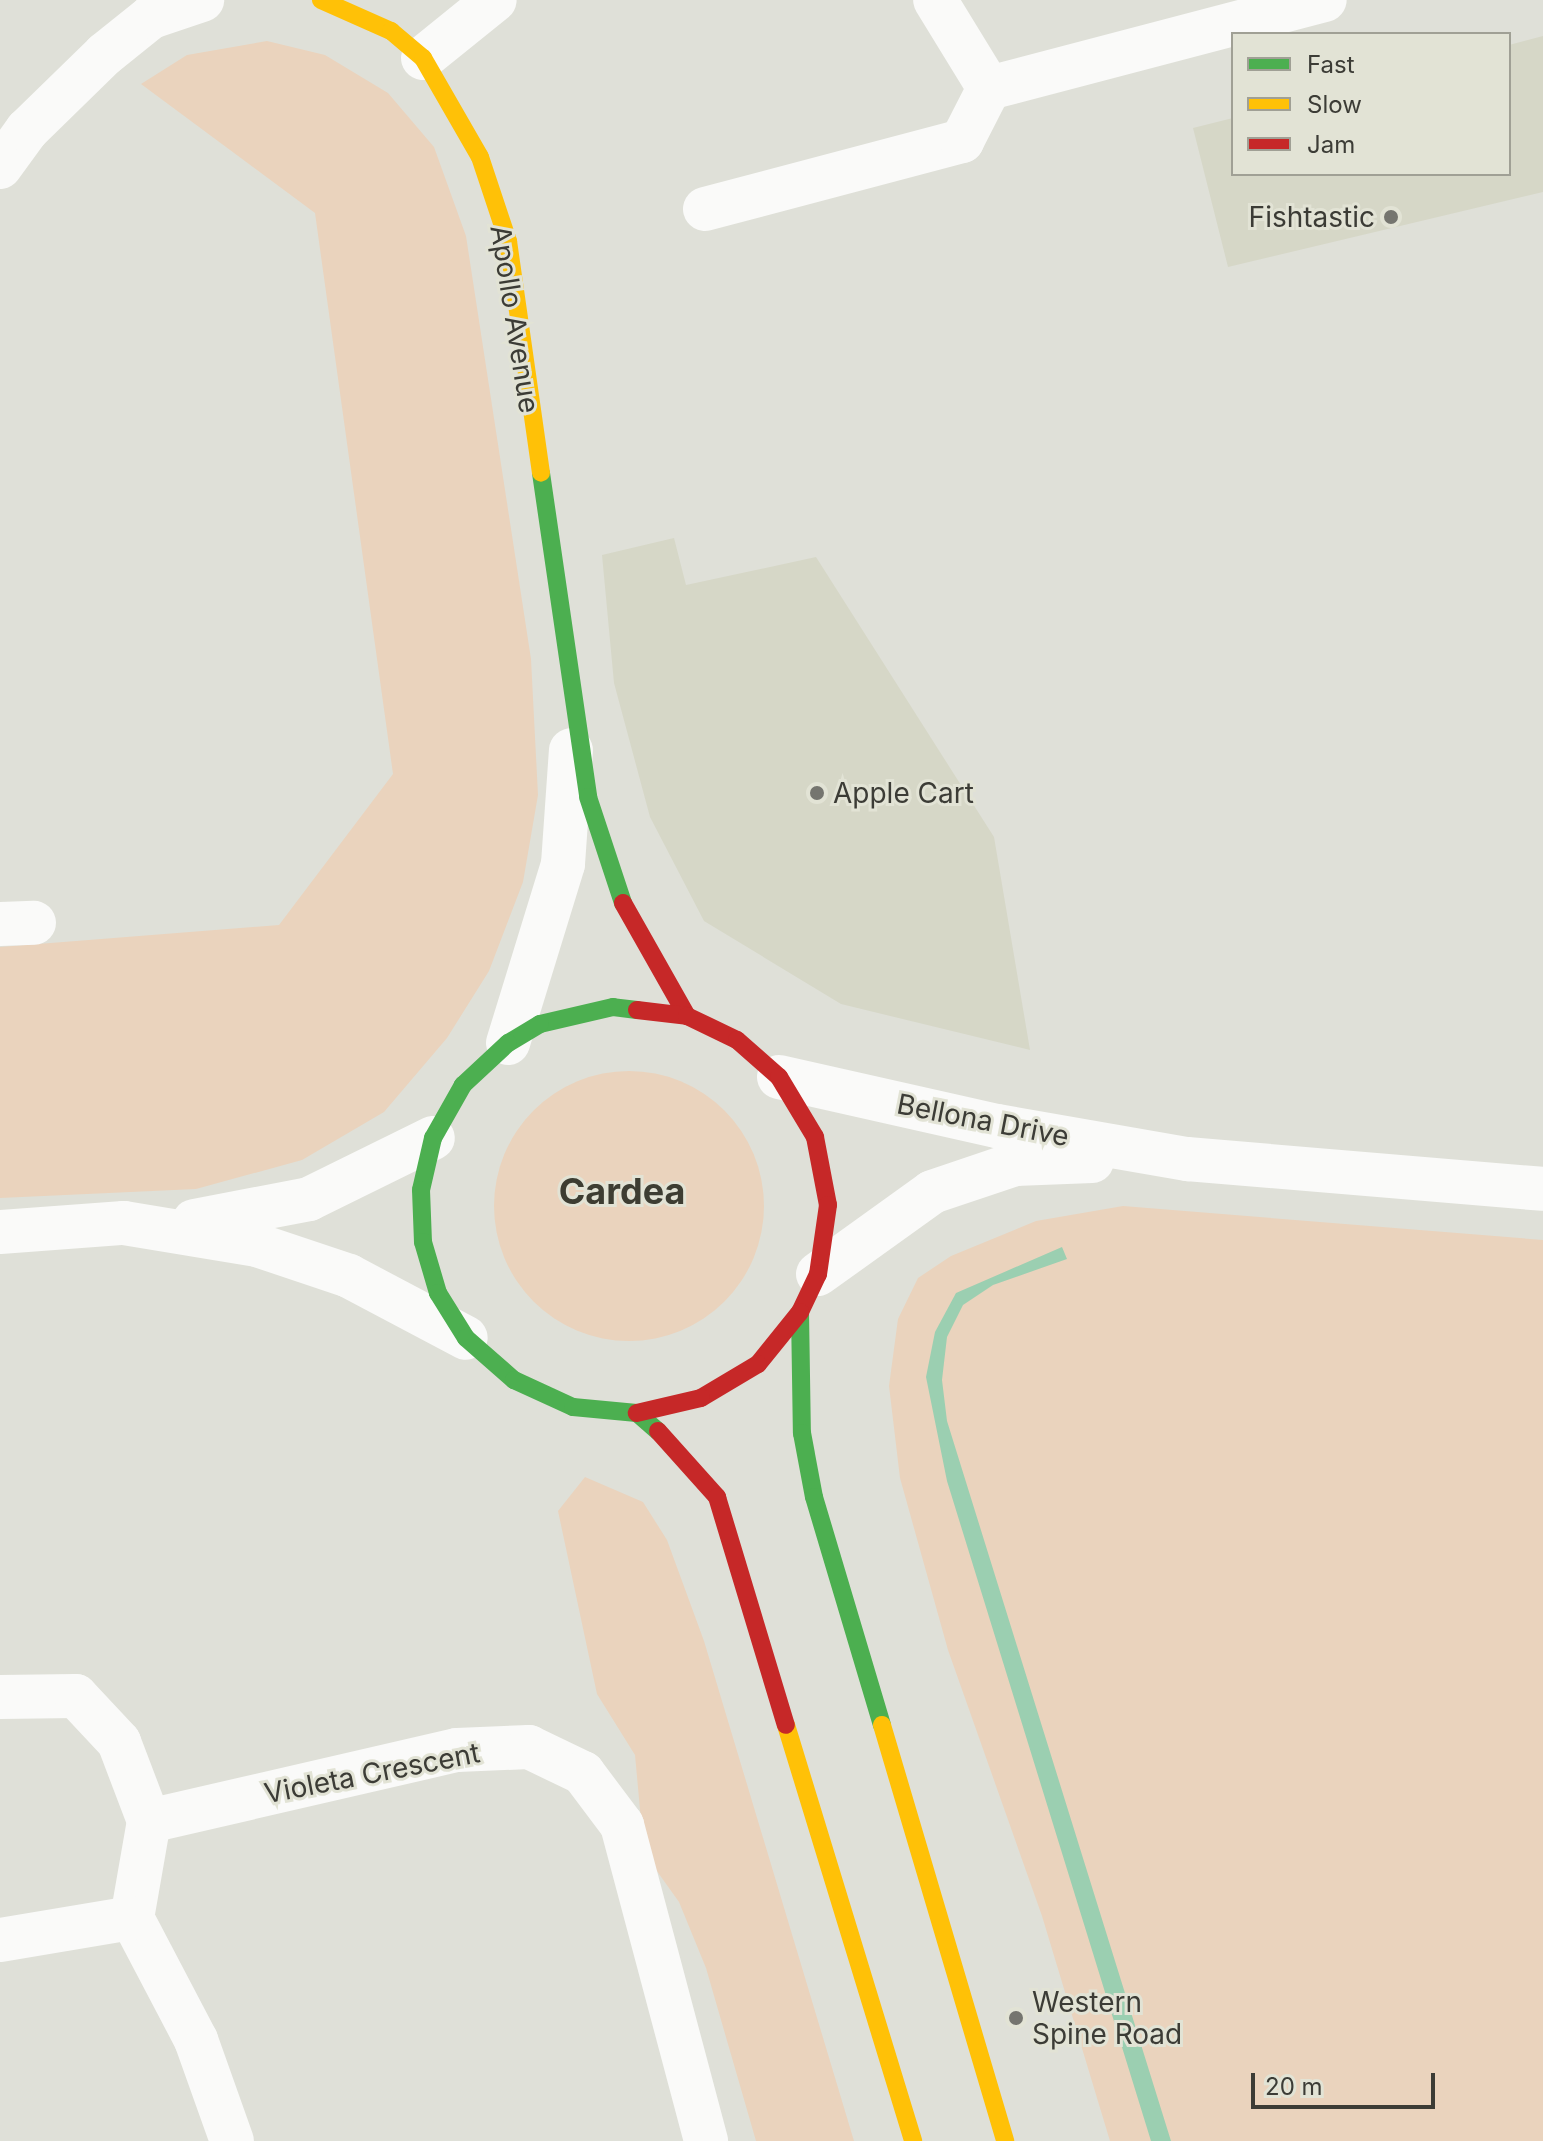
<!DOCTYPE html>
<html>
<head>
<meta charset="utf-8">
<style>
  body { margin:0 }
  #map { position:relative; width:1543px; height:2141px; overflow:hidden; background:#dfe0d8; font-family:Inter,sans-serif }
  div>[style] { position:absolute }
  .built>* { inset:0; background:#d6d7c7 }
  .green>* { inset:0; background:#ead3bd }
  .round { border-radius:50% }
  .water>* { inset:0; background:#9bcfb1 }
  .street>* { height:44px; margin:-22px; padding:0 22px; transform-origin:22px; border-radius:22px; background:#fafaf9 }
  .fast>* { height:18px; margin:-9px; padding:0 9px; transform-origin:9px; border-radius:9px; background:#4caf50 }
  .slow>* { height:18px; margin:-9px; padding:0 9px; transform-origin:9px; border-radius:9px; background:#ffc107 }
  .jam>* { height:18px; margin:-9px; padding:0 9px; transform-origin:9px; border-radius:9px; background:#c62828 }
  .dots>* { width:22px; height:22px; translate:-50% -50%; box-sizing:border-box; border:4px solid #e2e3d5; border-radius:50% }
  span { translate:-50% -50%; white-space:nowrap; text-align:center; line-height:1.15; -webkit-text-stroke:6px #e2e3d5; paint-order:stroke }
  .poi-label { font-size:28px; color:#3c3c36 }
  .right { translate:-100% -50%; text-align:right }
  .left { translate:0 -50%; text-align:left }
  .street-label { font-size:28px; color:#3c3c36 }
  .district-label { font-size:36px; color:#3d3d32; font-weight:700 }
  .legend { position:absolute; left:1231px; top:32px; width:280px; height:144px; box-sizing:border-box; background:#e2e3d5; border:2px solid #a0a095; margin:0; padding:10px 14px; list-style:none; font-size:24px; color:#3c3c36 }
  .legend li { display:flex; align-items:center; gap:16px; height:40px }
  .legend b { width:40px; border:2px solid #a0a095 }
  .scale { position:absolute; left:1251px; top:2073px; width:184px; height:36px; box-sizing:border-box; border:4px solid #3c3c36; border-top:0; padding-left:10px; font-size:24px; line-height:28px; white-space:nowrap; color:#3c3c36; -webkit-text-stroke:6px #e2e3d5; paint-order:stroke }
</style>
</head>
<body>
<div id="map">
  <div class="built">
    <div style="clip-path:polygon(1543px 36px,1543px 192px,1228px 267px,1193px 128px,1233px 118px,1233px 174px,1509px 174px,1509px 45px)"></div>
    <div style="clip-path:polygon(674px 538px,686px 585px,816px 557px,994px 837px,1030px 1050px,841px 1004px,704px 921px,650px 817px,614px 683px,602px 555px)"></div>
  </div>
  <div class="green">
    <div style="clip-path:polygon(267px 41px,325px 55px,388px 93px,434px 147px,466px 236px,531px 659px,538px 795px,523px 882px,489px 971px,447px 1038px,384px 1112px,302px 1160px,196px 1189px,0 1198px,0 947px,279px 925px,393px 774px,315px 213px,141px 84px,187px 55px)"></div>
    <div class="round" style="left:494px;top:1071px;width:270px;height:270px"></div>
    <div style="clip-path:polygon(1123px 1206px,1543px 1240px,1543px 2141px,1110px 2141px,1042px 1916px,948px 1650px,900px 1478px,889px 1386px,898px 1319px,918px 1278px,951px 1256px,1036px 1221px)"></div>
    <div style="clip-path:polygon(585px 1477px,643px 1502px,667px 1540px,704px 1641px,854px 2141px,756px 2141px,706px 1968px,679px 1902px,644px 1853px,635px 1755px,597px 1694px,558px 1511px)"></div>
  </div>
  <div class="water">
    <div style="clip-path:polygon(1062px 1247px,1067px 1259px,993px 1285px,963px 1305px,947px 1337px,942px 1380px,947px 1421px,1171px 2141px,1151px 2141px,947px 1481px,926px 1377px,935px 1332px,956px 1293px)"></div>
  </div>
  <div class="street">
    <div style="left:423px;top:58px;width:92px;rotate:-38.9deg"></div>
    <div style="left:989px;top:88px;width:347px;rotate:-14.7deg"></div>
    <div style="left:0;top:167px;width:46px;rotate:-53.9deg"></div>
    <div style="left:27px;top:130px;width:109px;rotate:-44.3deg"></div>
    <div style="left:105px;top:54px;width:59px;rotate:-38.8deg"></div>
    <div style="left:151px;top:17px;width:54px;rotate:-18.4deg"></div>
    <div style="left:705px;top:209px;width:266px;rotate:-14.8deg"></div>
    <div style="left:962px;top:141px;width:59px;rotate:-63deg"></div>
    <div style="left:989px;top:88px;width:103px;rotate:-121.5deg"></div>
    <div style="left:0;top:924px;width:34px;rotate:-2deg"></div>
    <div style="left:508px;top:1043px;width:187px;rotate:-72.9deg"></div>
    <div style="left:563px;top:864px;width:114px;rotate:-86deg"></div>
    <div style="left:779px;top:1077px;width:223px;rotate:12.7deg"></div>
    <div style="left:997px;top:1126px;width:193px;rotate:9.9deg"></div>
    <div style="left:1187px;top:1159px;width:357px;rotate:4.8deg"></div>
    <div style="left:194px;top:1221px;width:117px;rotate:-10.8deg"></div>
    <div style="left:309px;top:1199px;width:138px;rotate:-26.2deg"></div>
    <div style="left:0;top:1232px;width:124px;rotate:-4.2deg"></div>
    <div style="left:124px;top:1223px;width:135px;rotate:9.4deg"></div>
    <div style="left:257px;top:1245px;width:97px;rotate:18.6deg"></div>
    <div style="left:349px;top:1276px;width:132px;rotate:27.9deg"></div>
    <div style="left:818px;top:1274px;width:140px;rotate:-35.7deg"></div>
    <div style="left:932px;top:1192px;width:88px;rotate:-18.6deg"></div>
    <div style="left:1015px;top:1164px;width:77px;rotate:-2.2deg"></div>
    <div style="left:0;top:1697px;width:76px;rotate:-0.8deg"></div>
    <div style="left:76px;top:1696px;width:63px;rotate:46.9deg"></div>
    <div style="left:119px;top:1742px;width:85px;rotate:69.2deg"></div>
    <div style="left:149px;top:1821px;width:98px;rotate:99.9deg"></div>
    <div style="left:132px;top:1918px;width:138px;rotate:62.3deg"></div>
    <div style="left:196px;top:2040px;width:107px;rotate:70.4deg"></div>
    <div style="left:149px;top:1821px;width:316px;rotate:-13deg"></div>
    <div style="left:457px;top:1750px;width:72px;rotate:-2.4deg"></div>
    <div style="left:529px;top:1747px;width:60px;rotate:25.7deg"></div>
    <div style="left:583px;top:1773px;width:65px;rotate:53.1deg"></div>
    <div style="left:622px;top:1825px;width:327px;rotate:75.1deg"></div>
    <div style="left:0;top:1940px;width:134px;rotate:-9.5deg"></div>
  </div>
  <div class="fast">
    <div style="left:541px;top:473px;width:327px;rotate:81.7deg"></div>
    <div style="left:588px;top:797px;width:112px;rotate:71.7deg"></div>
    <div style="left:637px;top:1010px;width:24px;rotate:-173deg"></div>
    <div style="left:613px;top:1007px;width:75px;rotate:166.9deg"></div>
    <div style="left:540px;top:1024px;width:37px;rotate:149deg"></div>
    <div style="left:508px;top:1043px;width:62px;rotate:137deg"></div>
    <div style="left:463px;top:1085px;width:61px;rotate:119.5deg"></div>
    <div style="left:433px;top:1138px;width:53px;rotate:103deg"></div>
    <div style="left:421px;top:1190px;width:52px;rotate:87.8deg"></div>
    <div style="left:423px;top:1242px;width:53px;rotate:73.6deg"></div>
    <div style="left:438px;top:1293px;width:53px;rotate:58.1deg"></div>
    <div style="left:466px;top:1338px;width:64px;rotate:41.2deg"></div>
    <div style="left:514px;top:1380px;width:65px;rotate:24.6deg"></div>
    <div style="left:573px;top:1407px;width:64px;rotate:5.4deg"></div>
    <div style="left:637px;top:1413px;width:28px;rotate:41deg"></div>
    <div style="left:800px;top:1312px;width:121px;rotate:89.1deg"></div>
    <div style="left:802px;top:1433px;width:65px;rotate:79.4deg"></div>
    <div style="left:814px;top:1497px;width:238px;rotate:73.4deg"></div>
  </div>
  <div class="slow">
    <div style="left:321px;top:0;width:77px;rotate:23.9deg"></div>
    <div style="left:391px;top:31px;width:42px;rotate:40.2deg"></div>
    <div style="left:423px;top:58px;width:114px;rotate:60.1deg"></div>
    <div style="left:480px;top:157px;width:89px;rotate:71.6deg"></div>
    <div style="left:508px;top:241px;width:234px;rotate:81.9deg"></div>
    <div style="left:786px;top:1725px;width:435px;rotate:73deg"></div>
    <div style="left:882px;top:1725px;width:434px;rotate:73.5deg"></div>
  </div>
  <div class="jam">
    <div style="left:623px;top:903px;width:130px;rotate:60.5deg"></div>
    <div style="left:637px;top:1010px;width:50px;rotate:6.8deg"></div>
    <div style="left:687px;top:1016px;width:55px;rotate:25.6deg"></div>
    <div style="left:737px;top:1040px;width:56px;rotate:41.4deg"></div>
    <div style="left:779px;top:1077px;width:70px;rotate:59deg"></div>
    <div style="left:815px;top:1137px;width:69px;rotate:79.2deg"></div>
    <div style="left:828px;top:1205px;width:70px;rotate:98.2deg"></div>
    <div style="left:818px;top:1274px;width:42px;rotate:115.3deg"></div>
    <div style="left:800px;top:1312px;width:67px;rotate:128.9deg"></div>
    <div style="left:758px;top:1364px;width:66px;rotate:149.2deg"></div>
    <div style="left:701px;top:1398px;width:66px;rotate:166.8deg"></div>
    <div style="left:658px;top:1431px;width:89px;rotate:48.2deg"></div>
    <div style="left:717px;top:1497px;width:238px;rotate:73.2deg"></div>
  </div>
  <div class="dots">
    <div style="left:1391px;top:217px;background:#75756f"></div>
    <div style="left:817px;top:793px;background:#75756f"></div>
    <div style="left:1016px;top:2018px;background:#75756f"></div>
  </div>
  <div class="poi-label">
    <span class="right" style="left:1375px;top:217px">Fishtastic</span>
    <span class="left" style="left:833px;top:793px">Apple Cart</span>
    <span class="left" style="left:1032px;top:2018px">Western<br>Spine Road</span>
  </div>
  <div class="street-label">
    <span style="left:515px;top:319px;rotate:81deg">Apollo Avenue</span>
    <span style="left:983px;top:1120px;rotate:11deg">Bellona Drive</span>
    <span style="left:372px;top:1773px;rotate:-11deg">Violeta Crescent</span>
  </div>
  <div class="district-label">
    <span style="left:622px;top:1192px">Cardea</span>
  </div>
  <ul class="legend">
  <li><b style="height:10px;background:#4caf50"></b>Fast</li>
  <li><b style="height:10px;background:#ffc107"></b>Slow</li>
  <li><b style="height:10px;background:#c62828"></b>Jam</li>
  </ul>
  <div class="scale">20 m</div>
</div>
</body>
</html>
